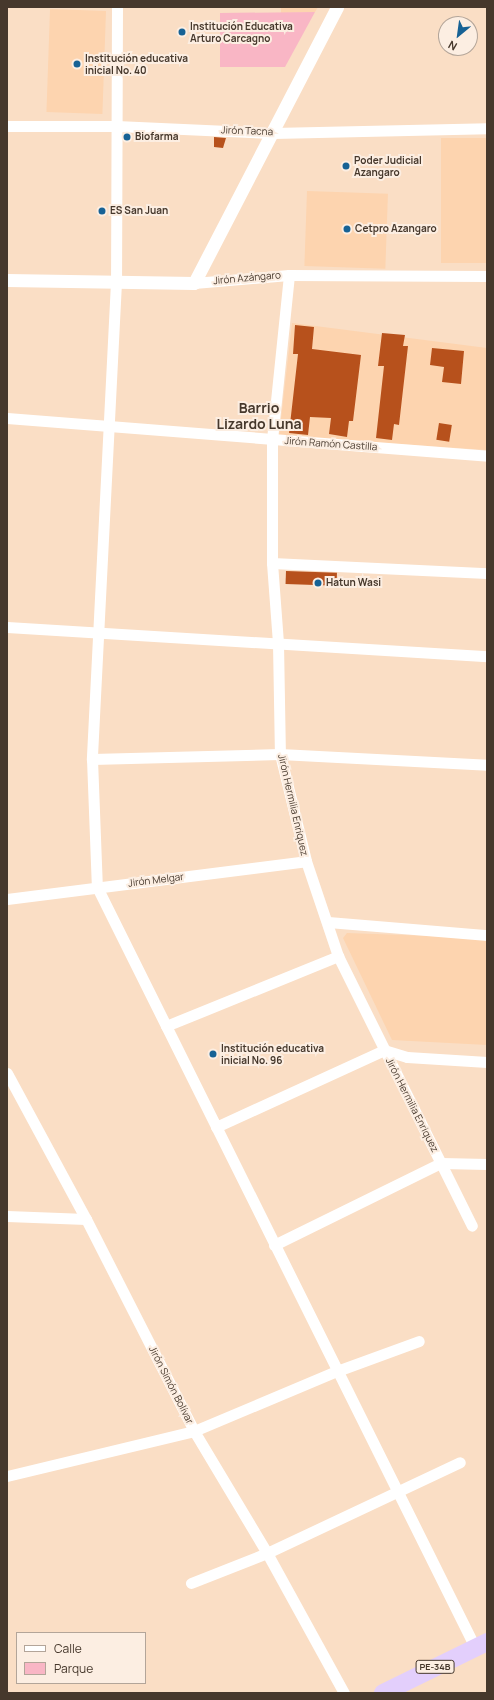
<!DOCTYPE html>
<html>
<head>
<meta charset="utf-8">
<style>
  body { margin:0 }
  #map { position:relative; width:494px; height:1700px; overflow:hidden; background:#fadec5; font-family:Manrope,sans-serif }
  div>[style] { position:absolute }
  .built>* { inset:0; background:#fdd4af; transform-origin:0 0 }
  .green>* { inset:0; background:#f9b6c5 }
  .building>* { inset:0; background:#b7511c; transform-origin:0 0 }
  .minor>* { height:11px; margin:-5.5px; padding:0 5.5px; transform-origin:5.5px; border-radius:5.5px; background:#fff }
  .tertiary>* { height:13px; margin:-6.5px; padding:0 6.5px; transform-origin:6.5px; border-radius:6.5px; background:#fff }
  .trunk>* { height:18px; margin:-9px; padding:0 9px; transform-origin:9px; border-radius:9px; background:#e3cffc }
  .dots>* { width:11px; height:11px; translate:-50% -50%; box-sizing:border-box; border:2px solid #fceee2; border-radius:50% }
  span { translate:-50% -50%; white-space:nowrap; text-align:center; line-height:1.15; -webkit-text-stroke:4px #fceee2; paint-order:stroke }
  .shield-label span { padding:1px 3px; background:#fceee2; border:1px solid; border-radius:3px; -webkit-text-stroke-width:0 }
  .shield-label { font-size:9px; color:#46382c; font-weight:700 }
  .poi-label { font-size:10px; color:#46382c; font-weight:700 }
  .left { translate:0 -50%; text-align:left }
  .street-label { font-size:10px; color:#46382c }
  .district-label { font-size:14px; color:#46382c; font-weight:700 }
  .frame { position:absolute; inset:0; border:8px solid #46382c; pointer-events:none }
  .legend { position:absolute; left:16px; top:1632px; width:130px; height:52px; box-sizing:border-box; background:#fceee2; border:1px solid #b3a599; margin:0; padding:5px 7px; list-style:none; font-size:12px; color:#46382c }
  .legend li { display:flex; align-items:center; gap:8px; height:20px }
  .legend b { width:20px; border:1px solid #b3a599 }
  .north { position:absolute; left:438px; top:16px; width:40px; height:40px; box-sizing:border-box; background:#fceee2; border:1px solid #b3a599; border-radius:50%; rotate:209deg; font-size:11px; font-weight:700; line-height:16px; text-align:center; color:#46382c }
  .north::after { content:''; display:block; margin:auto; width:14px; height:18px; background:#176295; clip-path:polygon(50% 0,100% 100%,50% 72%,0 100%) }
</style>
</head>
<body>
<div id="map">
  <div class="built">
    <div style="clip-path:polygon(281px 7px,318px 7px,315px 12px,281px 13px)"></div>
    <div style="left:106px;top:11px;width:103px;height:56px;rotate:92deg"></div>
    <div style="left:441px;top:138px;width:46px;height:125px"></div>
    <div style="left:307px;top:191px;width:81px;height:75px;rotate:2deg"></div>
    <div style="clip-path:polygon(292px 323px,487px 348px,487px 450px,279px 436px)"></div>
    <div style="clip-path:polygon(347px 933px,487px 938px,487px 1045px,392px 1040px,343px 938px)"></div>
  </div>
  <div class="green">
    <div style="clip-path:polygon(315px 12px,285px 67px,220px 67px,220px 13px)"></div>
  </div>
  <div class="building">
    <div style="clip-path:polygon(214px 137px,226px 138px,223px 148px,214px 147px)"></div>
    <div style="clip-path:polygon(295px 325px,314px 327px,312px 349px,361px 355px,353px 421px,349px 421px,347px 437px,329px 434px,331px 418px,310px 417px,308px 435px,289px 433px,298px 354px,293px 354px)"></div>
    <div style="clip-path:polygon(382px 333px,405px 335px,403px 346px,408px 346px,399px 425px,394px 424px,392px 440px,376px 438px,384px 366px,378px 366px)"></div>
    <div style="clip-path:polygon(432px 348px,464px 351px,461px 384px,442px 382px,444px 367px,430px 365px)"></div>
    <div style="left:439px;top:423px;width:13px;height:17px;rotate:9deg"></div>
    <div style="left:286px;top:571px;width:51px;height:13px;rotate:2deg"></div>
  </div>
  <div class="minor">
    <div style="left:117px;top:7px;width:275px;rotate:90.2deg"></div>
    <div style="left:116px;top:282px;width:478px;rotate:92.9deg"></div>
    <div style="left:92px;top:759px;width:128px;rotate:87.8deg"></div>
    <div style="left:97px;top:887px;width:849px;rotate:63.56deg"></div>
    <div style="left:7px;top:126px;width:109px"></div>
    <div style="left:116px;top:126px;width:157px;rotate:2.6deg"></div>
    <div style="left:273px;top:133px;width:214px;rotate:-1.3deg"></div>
    <div style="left:289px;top:275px;width:165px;rotate:95.9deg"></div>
    <div style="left:272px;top:439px;width:124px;rotate:90deg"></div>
    <div style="left:272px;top:563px;width:80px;rotate:85.7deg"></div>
    <div style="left:278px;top:643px;width:111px;rotate:89deg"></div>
    <div style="left:280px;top:754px;width:110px;rotate:76.3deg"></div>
    <div style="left:306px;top:861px;width:100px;rotate:71.4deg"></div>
    <div style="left:338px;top:956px;width:301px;rotate:63.6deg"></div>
    <div style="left:194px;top:283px;width:95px;rotate:-4.8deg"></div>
    <div style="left:289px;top:275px;width:198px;rotate:0.3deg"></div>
    <div style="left:7px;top:418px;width:482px;rotate:4.5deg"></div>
    <div style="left:272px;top:563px;width:215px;rotate:2.7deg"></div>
    <div style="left:7px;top:627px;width:481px;rotate:3.5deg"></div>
    <div style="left:92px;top:759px;width:188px;rotate:-1.5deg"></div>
    <div style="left:280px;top:754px;width:207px;rotate:3deg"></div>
    <div style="left:7px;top:899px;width:301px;rotate:-7.2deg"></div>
    <div style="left:328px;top:922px;width:160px;rotate:4.7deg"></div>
    <div style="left:166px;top:1026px;width:186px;rotate:-22.1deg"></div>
    <div style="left:7px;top:1073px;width:166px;rotate:61.6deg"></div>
    <div style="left:86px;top:1219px;width:238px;rotate:63deg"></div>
    <div style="left:194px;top:1431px;width:142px;rotate:59.1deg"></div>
    <div style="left:267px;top:1553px;width:160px;rotate:61.2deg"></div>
    <div style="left:216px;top:1127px;width:185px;rotate:-24.6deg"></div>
    <div style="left:384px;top:1050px;width:24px;rotate:17deg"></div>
    <div style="left:407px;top:1057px;width:80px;rotate:3.6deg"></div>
    <div style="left:7px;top:1216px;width:79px;rotate:2.2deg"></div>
    <div style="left:274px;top:1245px;width:186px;rotate:-26.2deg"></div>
    <div style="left:441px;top:1163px;width:46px;rotate:1.2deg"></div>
    <div style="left:7px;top:1476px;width:192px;rotate:-13.5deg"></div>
    <div style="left:194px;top:1431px;width:155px;rotate:-22.8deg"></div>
    <div style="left:337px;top:1371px;width:87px;rotate:-20.1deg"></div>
    <div style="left:191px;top:1583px;width:82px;rotate:-21.5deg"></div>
    <div style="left:267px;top:1553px;width:213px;rotate:-25.2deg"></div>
  </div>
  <div class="tertiary">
    <div style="left:7px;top:280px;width:187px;rotate:0.9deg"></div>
    <div style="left:194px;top:283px;width:311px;rotate:-62.6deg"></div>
  </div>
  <div class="trunk">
    <div style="left:383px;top:1693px;width:116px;rotate:-26.1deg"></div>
  </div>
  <div class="dots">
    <div style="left:182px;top:32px;background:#176295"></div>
    <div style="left:77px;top:64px;background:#176295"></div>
    <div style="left:127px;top:137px;background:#176295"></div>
    <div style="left:346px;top:166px;background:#176295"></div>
    <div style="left:102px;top:211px;background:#176295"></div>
    <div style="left:347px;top:229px;background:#176295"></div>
    <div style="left:318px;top:583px;background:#176295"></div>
    <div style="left:213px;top:1054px;background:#176295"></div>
  </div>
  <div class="shield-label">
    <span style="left:435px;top:1667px">PE-34B</span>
  </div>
  <div class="poi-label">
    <span class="left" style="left:190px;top:32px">Institución Educativa<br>Arturo Carcagno</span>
    <span class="left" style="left:85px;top:64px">Institución educativa<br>inicial No. 40</span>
    <span class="left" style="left:135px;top:137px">Biofarma</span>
    <span class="left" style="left:354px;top:166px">Poder Judicial<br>Azangaro</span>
    <span class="left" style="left:110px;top:211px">ES San Juan</span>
    <span class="left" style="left:355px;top:229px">Cetpro Azangaro</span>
    <span class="left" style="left:326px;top:583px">Hatun Wasi</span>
    <span class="left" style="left:221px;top:1054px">Institución educativa<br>inicial No. 96</span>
  </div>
  <div class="street-label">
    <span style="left:247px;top:131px;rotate:2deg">Jirón Tacna</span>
    <span style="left:247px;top:278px;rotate:-5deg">Jirón Azángaro</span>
    <span style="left:331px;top:444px;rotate:4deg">Jirón Ramón Castilla</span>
    <span style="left:293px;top:805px;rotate:77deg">Jirón Hermilia Enriquez</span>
    <span style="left:156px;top:880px;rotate:-7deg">Jirón Melgar</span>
    <span style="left:412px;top:1105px;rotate:63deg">Jirón Hermilia Enriquez</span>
    <span style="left:171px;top:1385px;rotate:63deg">Jirón Simón Bolívar</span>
  </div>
  <div class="district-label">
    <span style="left:259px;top:416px">Barrio<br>Lizardo Luna</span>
  </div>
  <div class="frame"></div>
  <ul class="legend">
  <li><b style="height:5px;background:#fff"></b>Calle</li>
  <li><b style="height:11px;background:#f9b6c5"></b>Parque</li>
  </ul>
  <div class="north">N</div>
</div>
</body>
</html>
